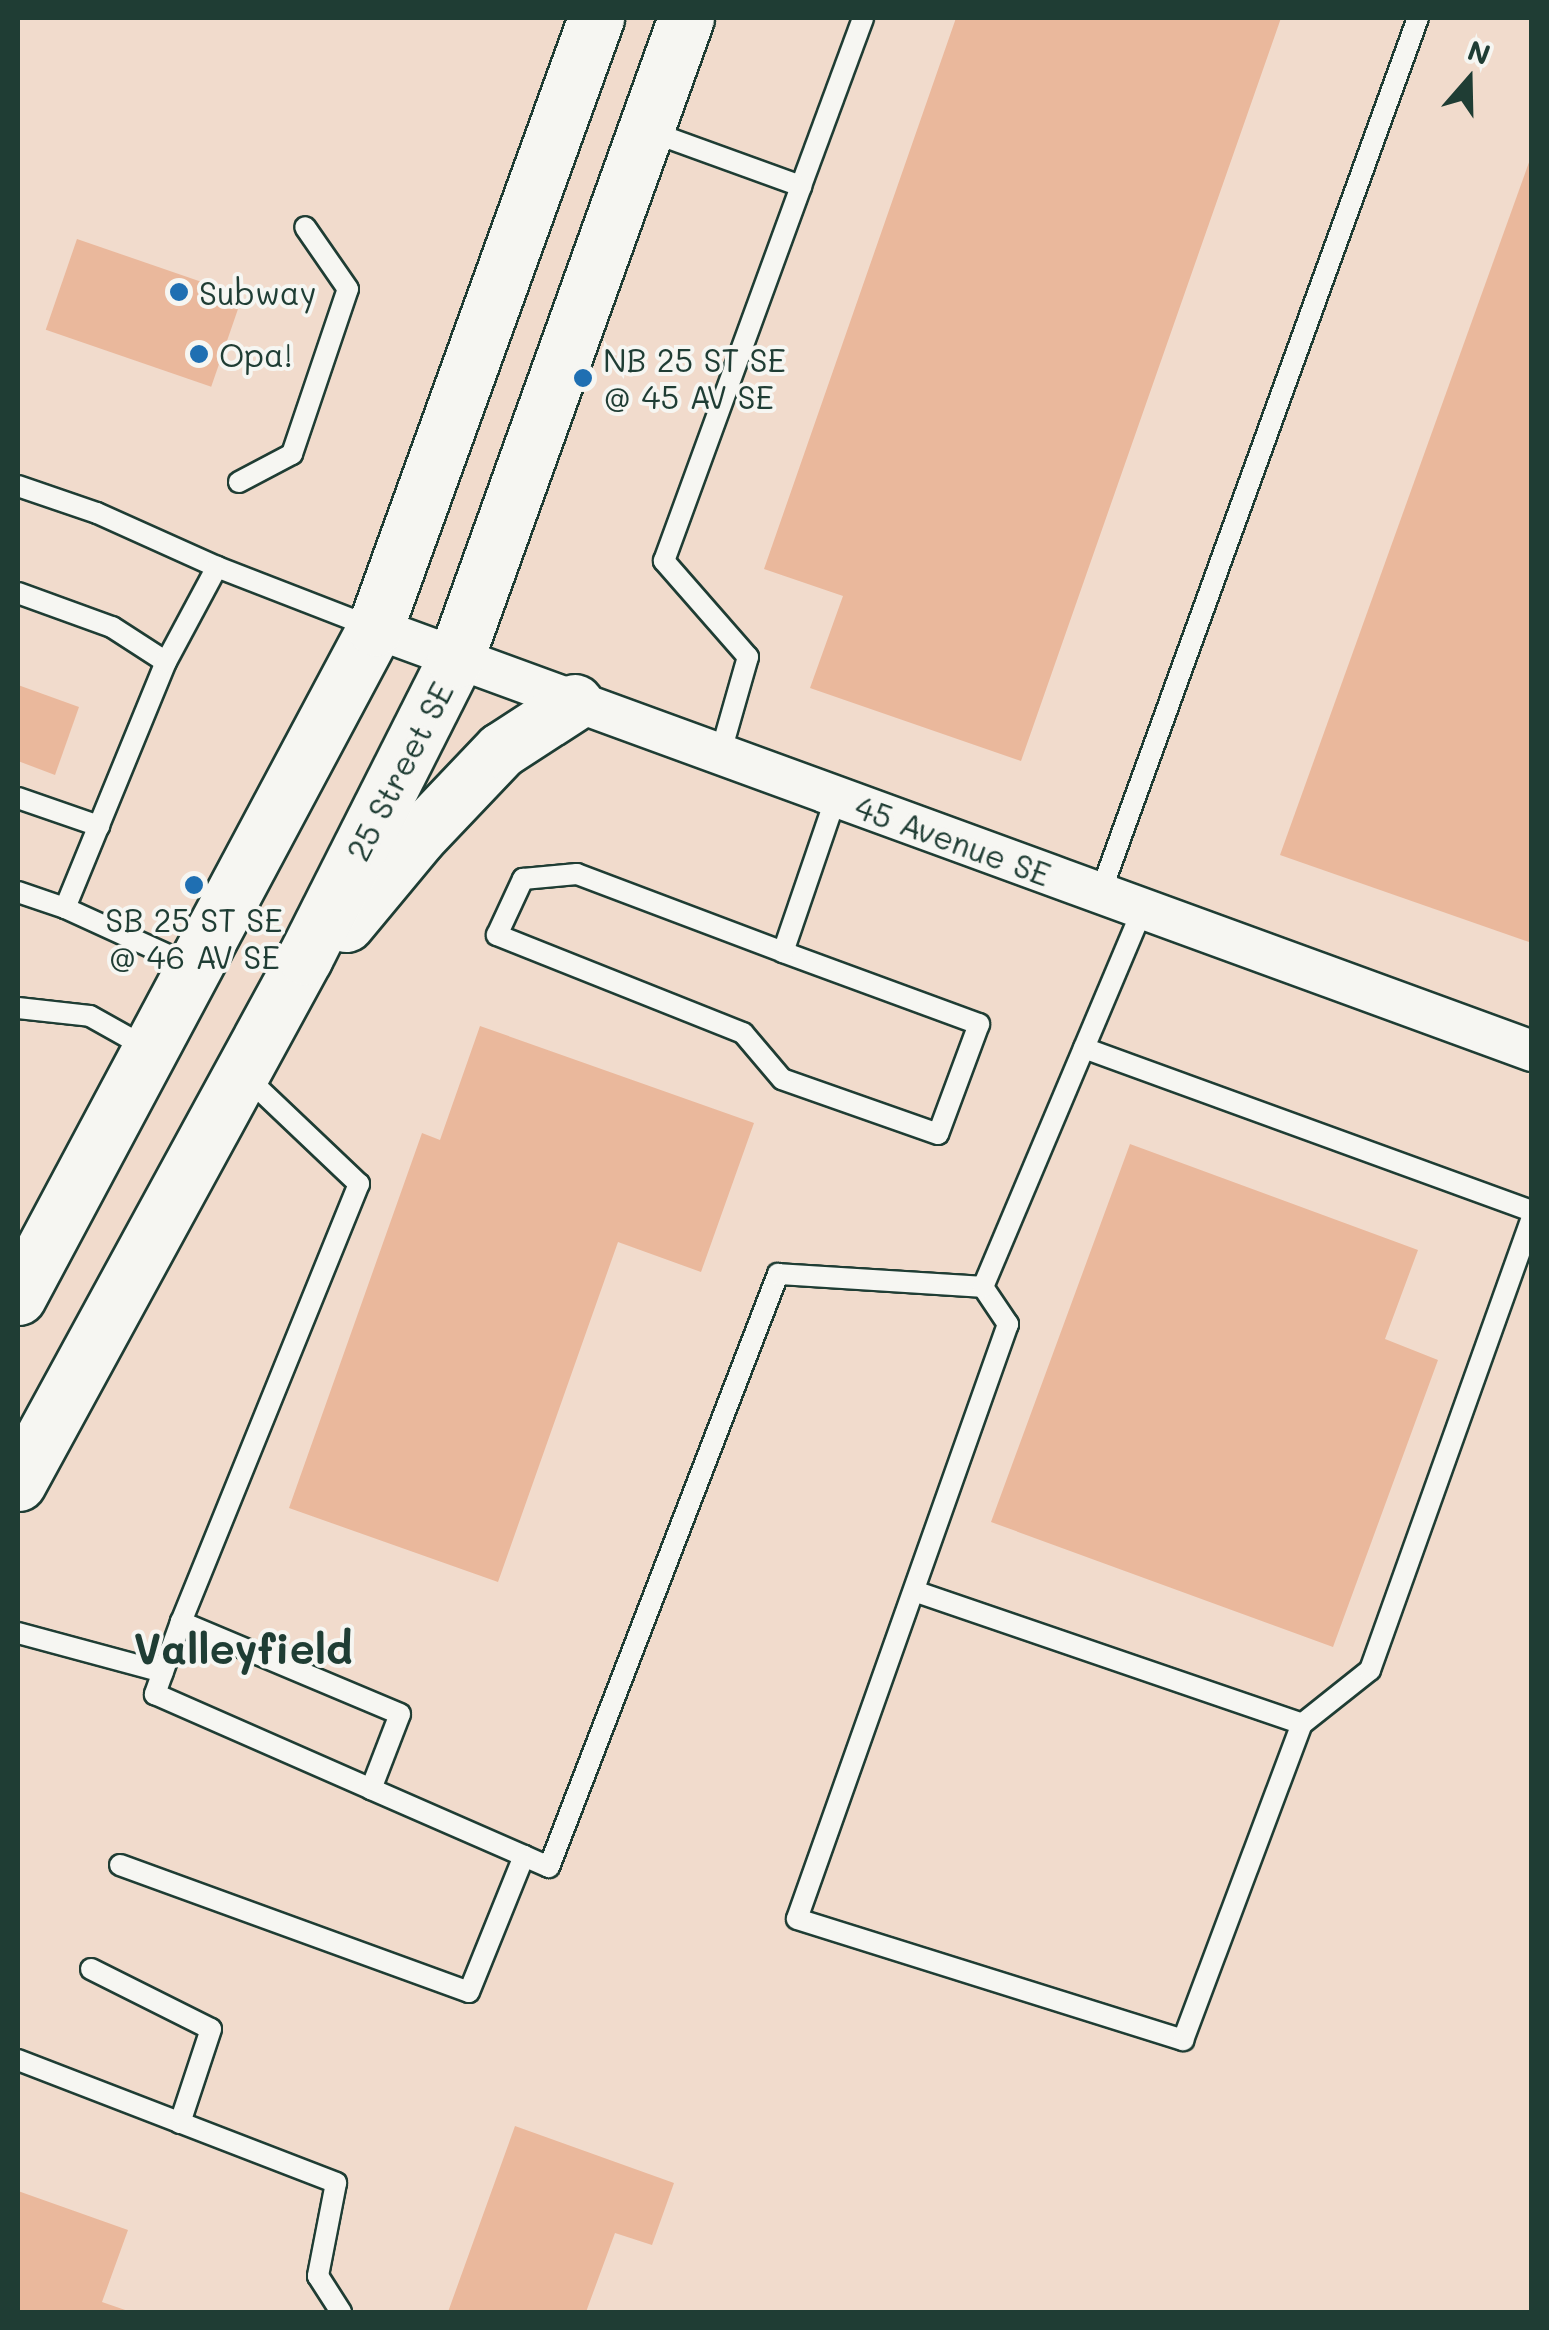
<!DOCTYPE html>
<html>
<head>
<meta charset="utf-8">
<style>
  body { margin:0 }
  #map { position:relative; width:1549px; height:2330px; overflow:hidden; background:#f4eae1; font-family:Mali,sans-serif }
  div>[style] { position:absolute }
  .built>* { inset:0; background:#f1dbcc; transform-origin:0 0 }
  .building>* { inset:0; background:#eab89c; transform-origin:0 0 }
  .roads { filter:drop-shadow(2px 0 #1f3d34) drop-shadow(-2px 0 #1f3d34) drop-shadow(0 2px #1f3d34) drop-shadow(0 -2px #1f3d34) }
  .lane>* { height:20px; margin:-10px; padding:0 10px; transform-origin:10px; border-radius:10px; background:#f6f6f2 }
  .street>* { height:40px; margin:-20px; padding:0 20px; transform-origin:20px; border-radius:20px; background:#f6f6f2 }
  .secondary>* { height:55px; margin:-27.5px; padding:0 27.5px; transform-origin:27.5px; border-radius:27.5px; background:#f6f6f2 }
  .dots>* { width:28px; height:28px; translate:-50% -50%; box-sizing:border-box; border:5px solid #f6f6f2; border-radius:50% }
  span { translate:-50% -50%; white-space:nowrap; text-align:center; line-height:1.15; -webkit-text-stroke:8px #f6f6f2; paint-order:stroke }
  .poi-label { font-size:32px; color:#1f3d34 }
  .left { translate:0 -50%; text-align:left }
  .street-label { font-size:32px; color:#1f3d34 }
  .district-label { font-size:42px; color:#1f3d34; font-weight:700 }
  .frame { position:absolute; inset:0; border:20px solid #1f3d34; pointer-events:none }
  .north { position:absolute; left:1419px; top:30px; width:100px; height:100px; -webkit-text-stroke:8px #f6f6f2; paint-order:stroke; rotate:20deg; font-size:28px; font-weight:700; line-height:40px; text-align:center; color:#1f3d34 }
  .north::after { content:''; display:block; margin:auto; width:35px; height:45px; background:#1f3d34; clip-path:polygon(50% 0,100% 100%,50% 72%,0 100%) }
</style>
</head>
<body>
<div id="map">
  <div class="built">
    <div style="left:18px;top:18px;width:1513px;height:2294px"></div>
  </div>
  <div class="building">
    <div style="clip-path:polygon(956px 18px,1281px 18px,1021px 761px,810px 688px,843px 596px,764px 569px)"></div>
    <div style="clip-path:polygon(1532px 154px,1532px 943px,1280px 855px)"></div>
    <div style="left:77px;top:239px;width:175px;height:96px;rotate:19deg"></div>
    <div style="clip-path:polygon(18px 685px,79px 707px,55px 775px,18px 761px)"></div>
    <div style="clip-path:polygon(480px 1026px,754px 1123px,701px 1272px,618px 1242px,498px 1582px,289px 1508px,422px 1133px,440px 1140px)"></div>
    <div style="clip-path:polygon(1130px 1144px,1418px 1250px,1385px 1339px,1438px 1360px,1333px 1647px,991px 1522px)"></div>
    <div style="clip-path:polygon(515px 2126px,674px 2183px,652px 2245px,615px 2233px,586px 2312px,448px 2312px)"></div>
    <div style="clip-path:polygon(18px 2191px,128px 2230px,102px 2302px,131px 2312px,18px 2312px)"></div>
  </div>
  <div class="roads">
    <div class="lane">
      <div style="left:649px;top:131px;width:162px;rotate:19.9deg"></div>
      <div style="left:801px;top:186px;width:179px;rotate:-69.7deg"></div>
      <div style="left:239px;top:482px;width:60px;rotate:-27.8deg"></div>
      <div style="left:292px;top:454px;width:174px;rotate:-71.3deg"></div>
      <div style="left:348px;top:289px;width:75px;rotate:-124.7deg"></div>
      <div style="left:18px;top:486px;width:83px;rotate:18.9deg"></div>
      <div style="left:97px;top:513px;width:132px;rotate:24.2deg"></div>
      <div style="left:217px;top:567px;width:168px;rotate:21.2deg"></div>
      <div style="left:18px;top:593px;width:100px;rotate:19.9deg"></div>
      <div style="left:112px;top:627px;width:64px;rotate:32.9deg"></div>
      <div style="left:720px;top:755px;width:102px;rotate:-74.1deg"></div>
      <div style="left:748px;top:657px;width:128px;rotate:-131.2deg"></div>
      <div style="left:664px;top:561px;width:399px;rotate:-69.9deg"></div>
      <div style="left:18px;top:798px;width:86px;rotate:19.1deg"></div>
      <div style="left:18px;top:892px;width:50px;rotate:18.8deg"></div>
      <div style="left:65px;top:908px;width:140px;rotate:24.5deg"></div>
      <div style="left:1100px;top:894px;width:932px;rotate:-70.05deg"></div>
      <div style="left:65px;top:908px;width:266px;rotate:-67.7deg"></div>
      <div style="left:166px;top:662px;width:108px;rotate:-61.8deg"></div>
      <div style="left:783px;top:952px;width:209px;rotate:20.2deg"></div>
      <div style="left:979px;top:1024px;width:117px;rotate:110.4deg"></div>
      <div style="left:938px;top:1134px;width:165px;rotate:-160.6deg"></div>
      <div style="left:782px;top:1079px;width:60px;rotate:-130.3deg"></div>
      <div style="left:743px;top:1033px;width:265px;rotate:-158.3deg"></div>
      <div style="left:497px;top:935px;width:62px;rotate:-65.1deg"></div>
      <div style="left:523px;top:879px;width:54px;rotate:-5.3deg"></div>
      <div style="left:577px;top:874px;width:220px;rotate:20.7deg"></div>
      <div style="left:783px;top:952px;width:164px;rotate:-71.1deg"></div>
      <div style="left:18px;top:1008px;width:72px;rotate:6.3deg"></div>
      <div style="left:90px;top:1016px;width:65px;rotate:29.3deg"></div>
      <div style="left:1084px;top:1048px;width:477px;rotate:20deg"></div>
      <div style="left:983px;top:1287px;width:45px;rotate:56deg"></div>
      <div style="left:1008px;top:1324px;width:631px;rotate:109.53deg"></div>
      <div style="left:797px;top:1919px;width:405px;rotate:17.4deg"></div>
      <div style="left:1183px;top:2040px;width:338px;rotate:-69.4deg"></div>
      <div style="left:1302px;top:1724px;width:87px;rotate:-38.5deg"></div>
      <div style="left:1370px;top:1670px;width:480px;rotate:-70.3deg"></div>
      <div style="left:914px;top:1591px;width:410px;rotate:18.9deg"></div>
      <div style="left:181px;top:1622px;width:473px;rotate:-67.9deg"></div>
      <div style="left:359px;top:1184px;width:160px;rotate:-136.5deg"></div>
      <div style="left:18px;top:1633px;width:150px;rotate:15.1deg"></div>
      <div style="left:371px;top:1789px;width:80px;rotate:-68.9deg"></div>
      <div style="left:400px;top:1714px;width:238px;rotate:-157.2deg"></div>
      <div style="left:181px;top:1622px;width:77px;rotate:109.9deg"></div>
      <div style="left:155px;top:1694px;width:236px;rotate:23.7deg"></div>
      <div style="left:371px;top:1789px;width:167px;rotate:23.6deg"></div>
      <div style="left:524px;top:1856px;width:27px;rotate:24deg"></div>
      <div style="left:549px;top:1867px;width:636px;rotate:-68.88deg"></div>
      <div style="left:778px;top:1274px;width:205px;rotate:3.6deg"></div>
      <div style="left:983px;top:1287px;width:410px;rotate:-67.1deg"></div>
      <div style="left:120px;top:1865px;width:371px;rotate:20deg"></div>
      <div style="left:469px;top:1992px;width:147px;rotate:-68deg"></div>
      <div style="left:91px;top:1969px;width:134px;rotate:26.6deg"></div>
      <div style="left:211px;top:2029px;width:99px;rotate:108.3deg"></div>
      <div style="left:18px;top:2060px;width:341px;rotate:21.1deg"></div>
      <div style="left:336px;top:2183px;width:95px;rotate:101deg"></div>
      <div style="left:318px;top:2276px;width:43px;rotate:57.4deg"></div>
    </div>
    <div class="street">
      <div style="left:375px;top:628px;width:1232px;rotate:20.08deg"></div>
    </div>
    <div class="secondary">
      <div style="left:346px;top:924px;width:114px;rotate:-50.3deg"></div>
      <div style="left:419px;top:836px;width:119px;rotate:-46.4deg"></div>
      <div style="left:501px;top:750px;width:88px;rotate:-33deg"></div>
      <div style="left:18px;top:1297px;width:758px;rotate:-61.91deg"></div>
      <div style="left:375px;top:628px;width:649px;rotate:-70.08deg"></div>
      <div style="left:18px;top:1483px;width:599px;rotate:-61.38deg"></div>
      <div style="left:305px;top:957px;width:333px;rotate:-63.2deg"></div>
      <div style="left:455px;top:660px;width:682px;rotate:-70.21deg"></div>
    </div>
  </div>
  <div class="dots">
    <div style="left:179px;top:292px;background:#1f6fb2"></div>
    <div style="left:199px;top:354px;background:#1f6fb2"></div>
    <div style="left:583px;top:378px;background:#1f6fb2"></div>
    <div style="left:194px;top:885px;background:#1f6fb2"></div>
  </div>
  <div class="poi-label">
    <span class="left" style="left:199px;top:292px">Subway</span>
    <span class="left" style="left:219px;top:354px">Opa!</span>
    <span class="left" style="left:603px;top:378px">NB 25 ST SE<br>@ 45 AV SE</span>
    <span style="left:194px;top:938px">SB 25 ST SE<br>@ 46 AV SE</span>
  </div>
  <div class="street-label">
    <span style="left:399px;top:771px;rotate:-63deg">25 Street SE</span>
    <span style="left:953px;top:840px;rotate:20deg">45 Avenue SE</span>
  </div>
  <div class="district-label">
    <span style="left:243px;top:1648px">Valleyfield</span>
  </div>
  <div class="frame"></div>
  <div class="north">N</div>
</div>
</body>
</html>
